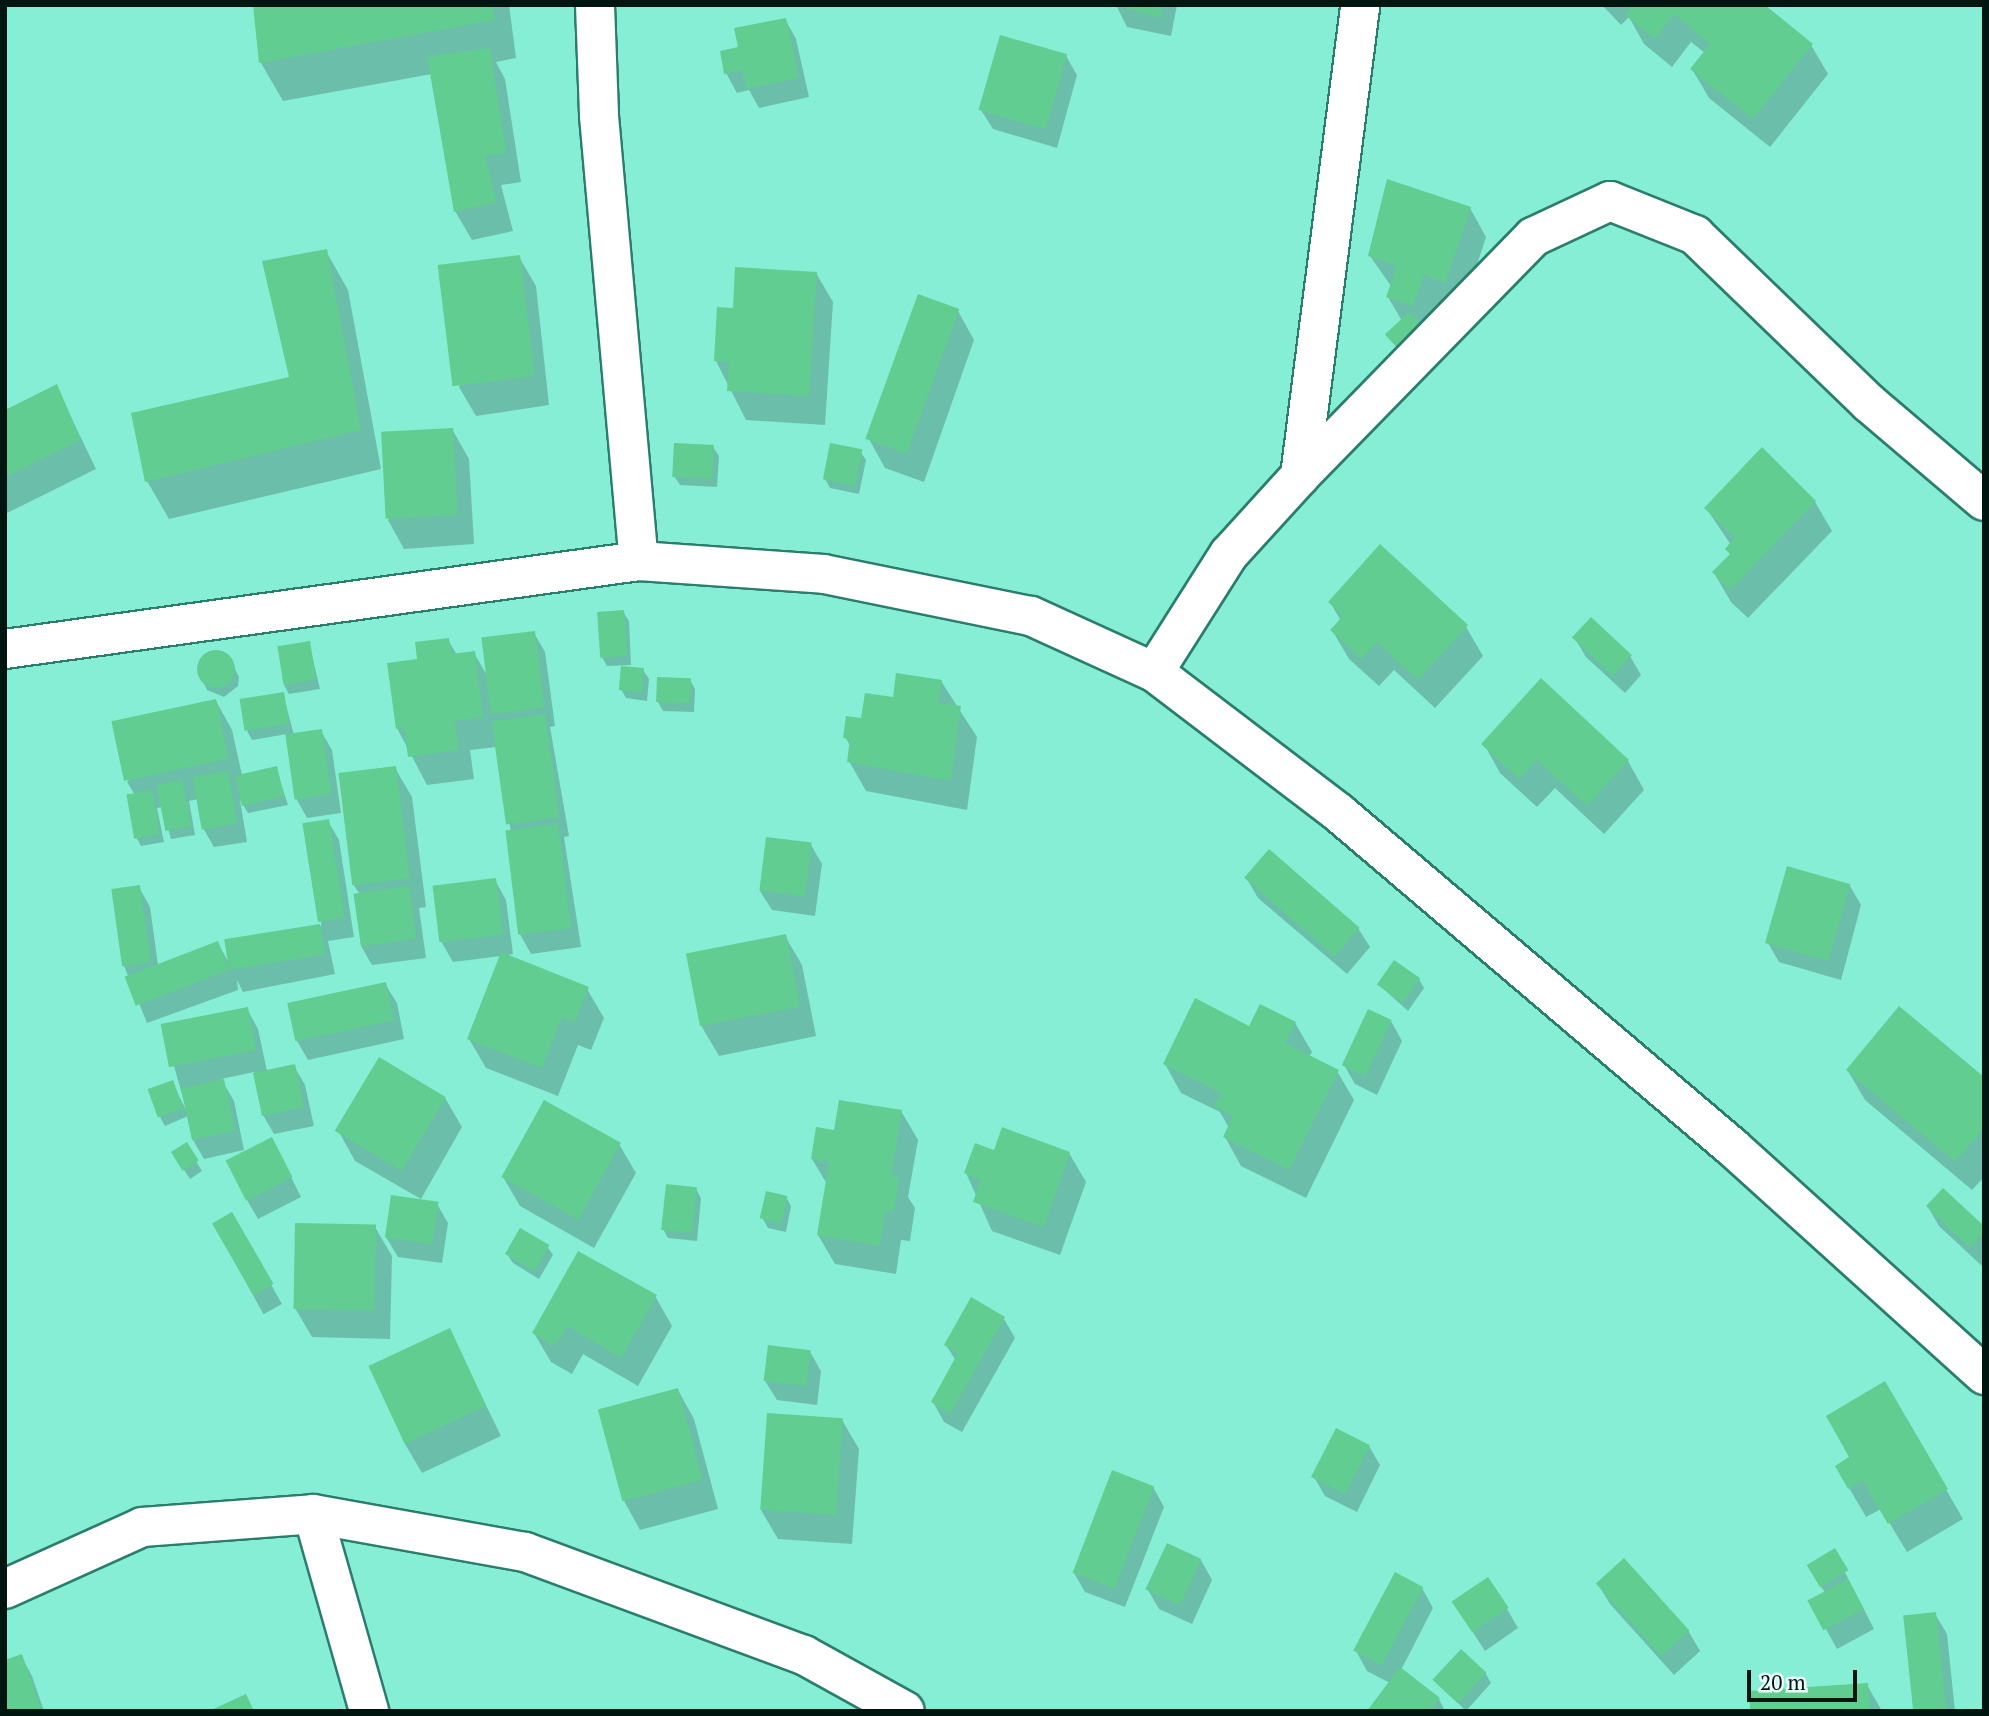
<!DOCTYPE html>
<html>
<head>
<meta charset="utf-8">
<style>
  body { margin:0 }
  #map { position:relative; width:1989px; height:1716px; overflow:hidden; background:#86eed5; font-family:"PT Serif",serif }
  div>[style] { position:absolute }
  .shadow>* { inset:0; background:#0003; transform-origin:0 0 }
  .building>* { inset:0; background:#62cd90; transform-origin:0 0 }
  .round { border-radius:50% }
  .roads { filter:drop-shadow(2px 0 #2b7d6c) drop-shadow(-2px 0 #2b7d6c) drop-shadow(0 2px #2b7d6c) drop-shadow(0 -2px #2b7d6c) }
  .minor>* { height:38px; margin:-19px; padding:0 19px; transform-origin:19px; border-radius:19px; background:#fff }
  span { translate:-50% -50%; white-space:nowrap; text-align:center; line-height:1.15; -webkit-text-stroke:7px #eafdf8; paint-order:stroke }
  .frame { position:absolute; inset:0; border:7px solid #001410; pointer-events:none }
  .scale { position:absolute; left:1747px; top:1670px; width:110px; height:32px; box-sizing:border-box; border:4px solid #001410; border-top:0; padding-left:9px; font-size:21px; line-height:24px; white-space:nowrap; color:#001410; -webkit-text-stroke:5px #eafdf8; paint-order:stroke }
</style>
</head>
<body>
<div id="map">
  <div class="shadow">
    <div style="clip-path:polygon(255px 5px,509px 5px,516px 58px,496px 62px,505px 79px,521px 182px,501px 185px,513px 231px,472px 240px,455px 211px,432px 74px,283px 101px,261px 63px)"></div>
    <div style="clip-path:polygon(1116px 5px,1177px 5px,1171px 36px,1127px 27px)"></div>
    <div style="clip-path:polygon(1602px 5px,1762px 5px,1811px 45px,1828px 74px,1770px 147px,1709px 98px,1692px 69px,1705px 53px,1691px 42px,1672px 67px,1644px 44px,1629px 17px,1621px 25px)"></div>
    <div style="clip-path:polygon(785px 19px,796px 39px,809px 97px,759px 108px,749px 90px,737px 93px,726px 73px,740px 48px)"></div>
    <div style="clip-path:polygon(1066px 56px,1077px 75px,1057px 148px,993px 129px,981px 110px)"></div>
    <div style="clip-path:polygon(1470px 208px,1486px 237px,1462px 311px,1440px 304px,1430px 334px,1404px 356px,1388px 335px,1402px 321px,1388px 297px,1391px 286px,1370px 256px)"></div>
    <div style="clip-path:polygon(326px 251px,348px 290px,381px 469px,169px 519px,147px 481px,291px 378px)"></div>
    <div style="clip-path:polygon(519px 257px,536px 286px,549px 405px,476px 416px,459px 387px)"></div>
    <div style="clip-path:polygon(816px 273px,833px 302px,825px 425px,746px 420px,716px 361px,735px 310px)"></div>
    <div style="clip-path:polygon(958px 311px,974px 340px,924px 482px,885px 468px,869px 439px)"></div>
    <div style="clip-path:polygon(56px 386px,96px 469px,5px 514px,5px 412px)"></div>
    <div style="clip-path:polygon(452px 429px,469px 459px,474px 544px,404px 549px,388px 520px)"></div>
    <div style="clip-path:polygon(713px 447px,719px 456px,717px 487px,680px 485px,674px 476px)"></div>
    <div style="clip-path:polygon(860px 451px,866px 460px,859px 494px,830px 488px,825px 479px)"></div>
    <div style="clip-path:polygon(1815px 502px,1832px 531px,1748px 618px,1731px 602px,1714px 573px,1731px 556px,1727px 549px,1731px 545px,1706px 508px)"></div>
    <div style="clip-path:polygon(1330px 602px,1466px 627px,1483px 656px,1435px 708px,1394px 670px,1379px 686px,1349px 659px,1332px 630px,1341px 621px)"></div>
    <div style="clip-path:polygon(623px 612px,629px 621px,631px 665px,607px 666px,602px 657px)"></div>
    <div style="clip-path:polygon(534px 633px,545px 652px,555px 726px,550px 727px,569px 836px,564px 837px,581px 947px,531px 954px,520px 934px,511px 832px,496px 747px,470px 750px,474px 779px,427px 785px,397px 728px,419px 660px,448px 640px,457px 655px,474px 653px,488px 677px)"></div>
    <div style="clip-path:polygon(1574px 637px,1630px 656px,1641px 675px,1625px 693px,1586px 657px)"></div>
    <div style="clip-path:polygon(309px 643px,320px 689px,289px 694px,284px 685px)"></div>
    <div style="clip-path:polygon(213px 652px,230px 659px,239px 677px,238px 686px,224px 697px,207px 690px,198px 672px,205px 655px)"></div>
    <div style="clip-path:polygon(643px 670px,649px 679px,647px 701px,626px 698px,621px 689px)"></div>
    <div style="clip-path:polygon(690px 680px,695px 689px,694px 712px,663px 711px,658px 702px)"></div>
    <div style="clip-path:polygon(941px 681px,977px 737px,967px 810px,866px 791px,849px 761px,851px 747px,845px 737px,894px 699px)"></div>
    <div style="clip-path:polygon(283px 694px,294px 735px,321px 731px,332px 750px,341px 813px,307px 818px,296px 798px,287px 734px,252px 740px,247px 731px)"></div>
    <div style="clip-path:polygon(216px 701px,232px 730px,242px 775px,276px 768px,288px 805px,248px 813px,240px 800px,247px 842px,214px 847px,203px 828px,198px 799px,189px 801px,195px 835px,171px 839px,162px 807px,157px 808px,164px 842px,141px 846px,136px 837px,135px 795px,127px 782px)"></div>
    <div style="clip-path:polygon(1484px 744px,1628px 761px,1644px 790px,1604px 834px,1555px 788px,1537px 807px,1500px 773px)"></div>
    <div style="clip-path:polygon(395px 768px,412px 797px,426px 907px,419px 908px,426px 958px,372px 965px,361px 946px,360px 894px,354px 886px)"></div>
    <div style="clip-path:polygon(328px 821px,339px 840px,354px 937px,328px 941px,335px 974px,243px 992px,237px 980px,238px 990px,147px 1023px,124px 966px,139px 887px,150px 907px,158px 965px,218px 944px,231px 966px,227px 943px,321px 926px)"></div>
    <div style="clip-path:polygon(811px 845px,822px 864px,815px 916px,772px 910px,760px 891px)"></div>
    <div style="clip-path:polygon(1247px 879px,1358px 928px,1370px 947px,1347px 974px,1258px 898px)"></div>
    <div style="clip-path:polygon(495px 880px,506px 900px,513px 954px,503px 956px,587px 989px,604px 1018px,591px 1050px,578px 1045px,558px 1096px,486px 1068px,469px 1039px,501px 956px,453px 962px,442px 943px,435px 888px)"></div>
    <div style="clip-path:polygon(1850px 886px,1861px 905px,1841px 980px,1779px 962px,1768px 943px)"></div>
    <div style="clip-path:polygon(785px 936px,802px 965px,816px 1036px,719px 1056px,702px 1027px,688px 955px)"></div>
    <div style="clip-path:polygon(1419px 979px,1424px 988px,1408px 1011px,1379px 985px)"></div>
    <div style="clip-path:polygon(385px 984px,397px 1003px,404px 1039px,308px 1060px,297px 1041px,289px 1005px)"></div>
    <div style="clip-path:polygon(247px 1009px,258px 1029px,267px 1071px,294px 1066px,305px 1085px,314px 1126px,274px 1134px,263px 1115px,254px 1072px,221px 1079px,234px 1101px,244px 1150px,204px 1159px,193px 1140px,188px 1116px,165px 1126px,160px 1117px,172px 1082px,187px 1112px,163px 1027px)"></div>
    <div style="clip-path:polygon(1391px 1021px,1402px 1041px,1377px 1095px,1355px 1084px,1344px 1065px)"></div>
    <div style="clip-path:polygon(1295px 1023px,1312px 1052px,1309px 1057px,1337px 1071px,1354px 1100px,1306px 1198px,1241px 1166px,1225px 1137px,1229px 1128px,1220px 1112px,1181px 1093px,1165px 1064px,1250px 1028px)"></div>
    <div style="clip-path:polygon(1848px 1071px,1984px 1080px,1984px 1177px,1972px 1190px,1865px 1100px)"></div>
    <div style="clip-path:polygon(445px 1098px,462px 1127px,421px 1199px,355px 1161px,339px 1132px)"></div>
    <div style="clip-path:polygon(901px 1111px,918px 1140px,908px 1197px,915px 1208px,910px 1241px,901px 1240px,896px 1274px,835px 1264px,818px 1235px,827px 1184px,812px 1159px,835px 1132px)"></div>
    <div style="clip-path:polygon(619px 1144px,636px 1173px,594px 1248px,520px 1206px,503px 1177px)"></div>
    <div style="clip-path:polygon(186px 1145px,202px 1171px,190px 1179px,179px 1162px)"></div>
    <div style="clip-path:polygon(995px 1152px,1069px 1153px,1086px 1182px,1060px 1255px,992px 1231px,966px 1173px)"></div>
    <div style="clip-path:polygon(282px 1159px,301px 1197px,258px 1219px,247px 1200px)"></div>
    <div style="clip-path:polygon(696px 1189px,701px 1198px,697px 1241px,668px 1238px,663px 1229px)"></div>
    <div style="clip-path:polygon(786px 1197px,791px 1206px,786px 1232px,768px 1228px,763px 1219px)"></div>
    <div style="clip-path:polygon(437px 1204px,448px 1223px,442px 1263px,398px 1257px,386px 1237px)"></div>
    <div style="clip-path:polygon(1928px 1207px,1984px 1228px,1982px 1266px,1939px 1226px)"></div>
    <div style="left:232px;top:1214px;width:103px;height:21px;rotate:61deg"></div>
    <div style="clip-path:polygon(375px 1227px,392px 1256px,390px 1339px,312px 1337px,295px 1308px)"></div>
    <div style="clip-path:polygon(547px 1246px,553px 1255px,539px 1279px,513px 1263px,507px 1254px)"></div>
    <div style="clip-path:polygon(655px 1296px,672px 1326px,638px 1386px,583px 1354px,572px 1374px,551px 1362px,534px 1333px)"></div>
    <div style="clip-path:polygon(1004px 1319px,1015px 1338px,962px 1432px,944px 1422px,933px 1402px,956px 1361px,946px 1345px)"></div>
    <div style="clip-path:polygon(449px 1330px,501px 1436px,422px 1473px,405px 1444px)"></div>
    <div style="clip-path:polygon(810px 1352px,821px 1371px,817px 1405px,777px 1400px,765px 1381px)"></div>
    <div style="clip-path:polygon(1885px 1383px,1963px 1519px,1907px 1552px,1881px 1509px,1866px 1517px,1837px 1467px,1852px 1458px)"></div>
    <div style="clip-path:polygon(678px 1390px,694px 1419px,718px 1509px,640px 1530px,624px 1501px)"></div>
    <div style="clip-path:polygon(842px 1420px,859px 1449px,852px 1544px,778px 1539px,761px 1510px)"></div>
    <div style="clip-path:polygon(1369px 1446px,1380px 1465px,1357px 1512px,1325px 1496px,1314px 1477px)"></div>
    <div style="clip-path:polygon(1153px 1487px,1164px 1507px,1125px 1607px,1085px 1592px,1074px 1573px)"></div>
    <div style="clip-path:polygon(1834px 1551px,1874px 1629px,1837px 1649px,1811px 1602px,1826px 1594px,1814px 1576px)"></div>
    <div style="clip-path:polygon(1201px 1560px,1212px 1580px,1192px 1624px,1159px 1609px,1148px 1590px)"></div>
    <div style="clip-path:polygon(1598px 1584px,1689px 1632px,1700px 1651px,1674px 1675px,1610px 1604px)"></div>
    <div style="clip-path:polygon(1422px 1588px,1433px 1608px,1401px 1670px,1439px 1699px,1445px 1711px,1369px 1711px,1390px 1683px,1367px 1671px,1356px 1651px)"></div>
    <div style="clip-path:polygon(1454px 1603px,1507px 1609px,1518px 1628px,1485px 1651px)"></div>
    <div style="clip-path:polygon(1935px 1614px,1947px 1634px,1955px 1711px,1914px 1711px)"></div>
    <div style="clip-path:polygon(21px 1656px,32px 1676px,44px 1711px,5px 1711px)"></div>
    <div style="clip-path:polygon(1486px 1674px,1491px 1683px,1466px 1711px,1436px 1681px)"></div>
    <div style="clip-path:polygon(1867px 1685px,1882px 1711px,1752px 1711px)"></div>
  </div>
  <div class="building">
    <div style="clip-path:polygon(253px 5px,493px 5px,495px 20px,259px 63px)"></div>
    <div style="clip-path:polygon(1114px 5px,1163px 5px,1160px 18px)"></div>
    <div style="clip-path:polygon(1633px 5px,1765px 5px,1813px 44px,1753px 119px,1690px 69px,1710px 44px,1674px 14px,1655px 39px,1625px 15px)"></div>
    <div style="clip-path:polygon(786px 18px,799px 78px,746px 89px,742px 70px,724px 74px,720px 51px,738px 47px,734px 28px)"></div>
    <div style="left:1000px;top:35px;width:70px;height:78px;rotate:16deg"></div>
    <div style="clip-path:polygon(490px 48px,506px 153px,485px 156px,497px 202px,454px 212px,427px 56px)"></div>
    <div style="clip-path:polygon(1387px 179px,1471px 207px,1445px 283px,1424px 275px,1413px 306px,1386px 297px,1397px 266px,1368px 256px)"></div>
    <div style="clip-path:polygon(327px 249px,361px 430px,145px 482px,131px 413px,289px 377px,262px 261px)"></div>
    <div style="left:520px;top:255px;width:122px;height:83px;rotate:83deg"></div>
    <div style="clip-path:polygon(735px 267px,817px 272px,809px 396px,727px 391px,729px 362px,714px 361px,717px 307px,733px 308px)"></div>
    <div style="left:918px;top:294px;width:44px;height:154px;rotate:20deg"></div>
    <div style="left:1409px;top:312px;width:19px;height:33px;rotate:47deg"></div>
    <div style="clip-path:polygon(57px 384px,81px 440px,5px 477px,5px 410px)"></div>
    <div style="left:453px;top:428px;width:87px;height:72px;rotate:87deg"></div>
    <div style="left:674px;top:443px;width:40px;height:34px;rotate:3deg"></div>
    <div style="left:830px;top:443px;width:33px;height:37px;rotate:11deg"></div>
    <div style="clip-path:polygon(1762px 447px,1816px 501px,1730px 590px,1712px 572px,1730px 554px,1725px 549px,1735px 537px,1704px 508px)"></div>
    <div style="clip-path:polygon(1380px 544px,1468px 625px,1418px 680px,1377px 642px,1361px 659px,1330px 630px,1343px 616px,1328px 602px)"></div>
    <div style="left:624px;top:610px;width:46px;height:27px;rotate:86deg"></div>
    <div style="left:1591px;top:617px;width:56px;height:28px;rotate:43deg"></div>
    <div style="left:535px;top:631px;width:77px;height:54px;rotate:83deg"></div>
    <div style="clip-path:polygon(449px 638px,451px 654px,475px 651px,483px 717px,455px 721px,459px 750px,408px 757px,404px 728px,396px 729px,387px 663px,417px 659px,415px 642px)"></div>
    <div style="left:310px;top:641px;width:39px;height:33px;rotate:81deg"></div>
    <div class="round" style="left:197px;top:650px;width:38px;height:38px"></div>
    <div style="left:621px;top:666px;width:23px;height:24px;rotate:5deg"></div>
    <div style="clip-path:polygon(896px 673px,942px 680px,938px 703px,961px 706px,951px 781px,847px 762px,850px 739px,843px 738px,846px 716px,861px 718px,865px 693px,893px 697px)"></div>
    <div style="left:657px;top:677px;width:34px;height:25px;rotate:2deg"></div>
    <div style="clip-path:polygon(1541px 678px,1629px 760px,1587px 806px,1537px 760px,1519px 779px,1481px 744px)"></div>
    <div style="left:284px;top:692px;width:32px;height:45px;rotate:81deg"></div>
    <div style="left:216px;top:699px;width:61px;height:107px;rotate:78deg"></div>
    <div style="left:545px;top:714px;width:104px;height:54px;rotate:82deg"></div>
    <div style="left:322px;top:729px;width:66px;height:37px;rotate:82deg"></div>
    <div style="left:277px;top:766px;width:31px;height:43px;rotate:77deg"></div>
    <div style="left:396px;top:766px;width:113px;height:58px;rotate:83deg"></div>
    <div style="left:228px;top:771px;width:53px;height:36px;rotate:80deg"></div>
    <div style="left:182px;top:780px;width:47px;height:26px;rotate:79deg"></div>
    <div style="left:152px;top:790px;width:45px;height:26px;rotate:80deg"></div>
    <div style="left:329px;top:819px;width:100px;height:27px;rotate:81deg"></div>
    <div style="left:558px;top:824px;width:105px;height:53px;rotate:83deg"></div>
    <div style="left:766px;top:837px;width:46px;height:54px;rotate:7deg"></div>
    <div style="left:1269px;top:849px;width:120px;height:38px;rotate:41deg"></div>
    <div style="left:1787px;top:866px;width:66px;height:80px;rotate:16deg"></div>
    <div style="left:496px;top:878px;width:57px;height:64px;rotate:83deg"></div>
    <div style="left:140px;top:885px;width:78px;height:29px;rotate:82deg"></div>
    <div style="left:409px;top:886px;width:53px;height:56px;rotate:82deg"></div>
    <div style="left:320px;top:924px;width:31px;height:97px;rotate:81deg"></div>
    <div style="left:786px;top:934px;width:74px;height:102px;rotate:79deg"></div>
    <div style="left:218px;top:941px;width:31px;height:100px;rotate:69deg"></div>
    <div style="clip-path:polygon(501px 952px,589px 987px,574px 1022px,562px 1017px,542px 1068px,467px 1039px)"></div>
    <div style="left:1394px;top:960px;width:32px;height:30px;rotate:35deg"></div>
    <div style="left:386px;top:982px;width:39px;height:101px;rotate:78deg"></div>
    <div style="clip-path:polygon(1195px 998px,1249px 1026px,1260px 1004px,1296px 1022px,1285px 1043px,1339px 1070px,1289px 1170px,1223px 1137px,1233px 1116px,1214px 1106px,1221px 1093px,1163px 1064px)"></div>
    <div style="clip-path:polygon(1899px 1006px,1984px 1077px,1984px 1128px,1955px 1162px,1846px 1070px)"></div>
    <div style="left:248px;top:1007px;width:44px;height:89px;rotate:79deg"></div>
    <div style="left:1368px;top:1009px;width:26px;height:62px;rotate:25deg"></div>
    <div style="left:379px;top:1057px;width:78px;height:86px;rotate:31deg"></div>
    <div style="left:295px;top:1064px;width:44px;height:43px;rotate:78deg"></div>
    <div style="left:224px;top:1079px;width:53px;height:44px;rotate:78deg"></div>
    <div style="left:173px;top:1080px;width:30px;height:27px;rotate:70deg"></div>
    <div style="left:544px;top:1100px;width:88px;height:88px;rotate:29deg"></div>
    <div style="clip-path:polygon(839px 1100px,902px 1110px,891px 1176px,899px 1177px,894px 1212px,885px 1211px,880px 1246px,817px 1235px,829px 1162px,811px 1159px,816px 1127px,834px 1130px)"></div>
    <div style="clip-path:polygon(1002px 1127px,1070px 1152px,1044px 1227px,973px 1202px,981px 1179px,964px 1173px,975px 1143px,994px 1150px)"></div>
    <div style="left:272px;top:1137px;width:45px;height:52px;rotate:63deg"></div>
    <div style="left:187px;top:1142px;width:22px;height:19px;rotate:58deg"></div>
    <div style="left:666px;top:1184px;width:31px;height:46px;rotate:6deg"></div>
    <div style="clip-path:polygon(1943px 1188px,1984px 1226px,1984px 1233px,1970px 1248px,1926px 1206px)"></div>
    <div style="left:766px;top:1191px;width:22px;height:28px;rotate:13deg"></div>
    <div style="left:391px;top:1195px;width:48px;height:43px;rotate:8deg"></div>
    <div style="left:232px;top:1212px;width:83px;height:23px;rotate:60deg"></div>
    <div style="left:295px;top:1223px;width:81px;height:86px;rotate:1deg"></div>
    <div style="left:520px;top:1228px;width:34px;height:30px;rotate:30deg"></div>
    <div style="clip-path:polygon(578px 1251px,657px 1295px,621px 1358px,567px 1326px,555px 1346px,532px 1333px)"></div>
    <div style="clip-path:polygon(971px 1297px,1005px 1317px,950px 1414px,931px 1402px,958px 1353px,944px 1345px)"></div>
    <div style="left:450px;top:1328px;width:86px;height:90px;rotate:65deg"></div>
    <div style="left:768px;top:1345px;width:43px;height:36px;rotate:7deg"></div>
    <div style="clip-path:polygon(1885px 1381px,1948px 1489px,1888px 1524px,1863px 1481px,1848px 1489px,1835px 1466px,1849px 1457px,1826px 1416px)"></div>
    <div style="left:678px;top:1388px;width:95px;height:83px;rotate:75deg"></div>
    <div style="left:767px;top:1413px;width:76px;height:97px;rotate:4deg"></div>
    <div style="left:1336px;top:1428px;width:38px;height:55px;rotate:27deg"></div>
    <div style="left:1112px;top:1470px;width:45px;height:110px;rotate:21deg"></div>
    <div style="left:1167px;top:1543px;width:38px;height:51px;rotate:25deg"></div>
    <div style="left:1835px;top:1548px;width:26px;height:33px;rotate:59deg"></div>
    <div style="left:1624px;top:1558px;width:98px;height:38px;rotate:48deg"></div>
    <div style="left:1395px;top:1572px;width:32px;height:89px;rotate:28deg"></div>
    <div style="left:1488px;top:1577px;width:37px;height:44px;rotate:56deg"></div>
    <div style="left:1848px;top:1579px;width:34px;height:46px;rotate:62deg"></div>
    <div style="left:1936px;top:1612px;width:100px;height:33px;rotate:84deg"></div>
    <div style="left:1461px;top:1649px;width:35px;height:42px;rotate:43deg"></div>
    <div style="clip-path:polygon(22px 1654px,41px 1711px,5px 1711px,5px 1660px)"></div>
    <div style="clip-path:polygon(1400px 1667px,1440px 1698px,1431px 1711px,1367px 1711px)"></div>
    <div style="clip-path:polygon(1868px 1683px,1870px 1711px,1750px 1711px,1749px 1691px)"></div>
    <div style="clip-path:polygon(246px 1694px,254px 1711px,209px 1711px)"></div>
  </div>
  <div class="roads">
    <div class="minor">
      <div style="left:595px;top:5px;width:111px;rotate:87.9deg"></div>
      <div style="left:599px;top:116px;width:447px;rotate:84.9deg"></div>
      <div style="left:1300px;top:476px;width:475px;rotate:-82.7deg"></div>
      <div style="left:5px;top:649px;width:640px;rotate:-7.9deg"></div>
      <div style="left:639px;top:561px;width:185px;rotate:4deg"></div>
      <div style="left:824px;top:574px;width:211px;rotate:11.5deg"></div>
      <div style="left:1031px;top:616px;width:135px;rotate:24.5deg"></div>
      <div style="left:1154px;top:672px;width:233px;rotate:37.3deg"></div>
      <div style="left:1339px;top:813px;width:516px;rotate:40.36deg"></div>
      <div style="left:1732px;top:1147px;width:340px;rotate:42.1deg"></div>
      <div style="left:1154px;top:672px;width:140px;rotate:-57.6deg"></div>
      <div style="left:1229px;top:554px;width:105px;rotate:-47.7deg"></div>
      <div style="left:1300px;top:476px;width:334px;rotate:-45.7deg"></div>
      <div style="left:1533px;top:237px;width:85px;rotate:-25.1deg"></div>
      <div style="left:1610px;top:201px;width:92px;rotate:21.8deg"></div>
      <div style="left:1695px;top:235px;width:242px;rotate:44deg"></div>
      <div style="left:1869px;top:403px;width:151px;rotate:40.4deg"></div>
      <div style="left:313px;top:1514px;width:205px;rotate:74.1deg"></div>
      <div style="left:5px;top:1589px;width:150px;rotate:-24.3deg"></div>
      <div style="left:142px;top:1527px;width:171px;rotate:-4.3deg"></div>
      <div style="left:313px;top:1514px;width:215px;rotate:10.2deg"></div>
      <div style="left:525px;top:1552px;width:297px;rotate:20.3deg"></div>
      <div style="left:804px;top:1655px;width:115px;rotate:29deg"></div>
    </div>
  </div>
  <div class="frame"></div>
  <div class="scale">20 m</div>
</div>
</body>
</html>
